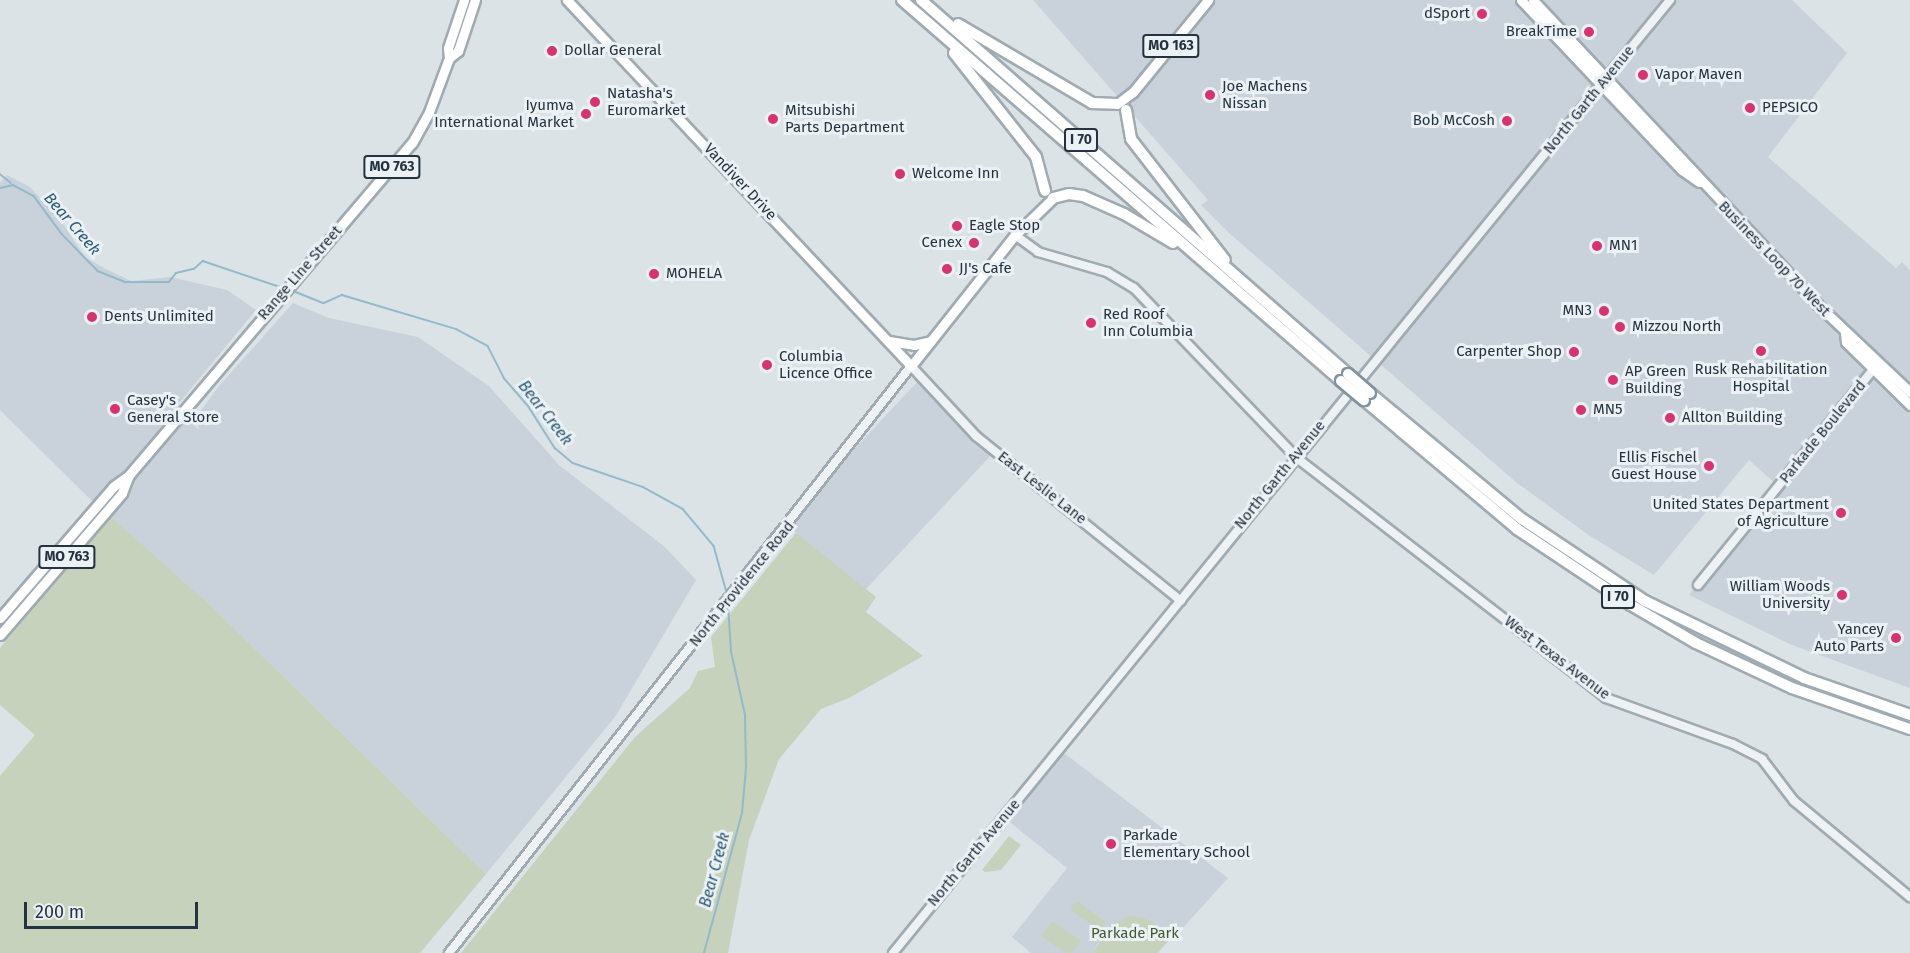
<!DOCTYPE html>
<html>
<head>
<meta charset="utf-8">
<style>
  body { margin:0 }
  #map { position:relative; width:1910px; height:953px; overflow:hidden; background:#dbe3e7; font-family:"Fira Sans",sans-serif }
  div>[style] { position:absolute }
  .built>* { inset:0; background:#c9d2da; transform-origin:0 0 }
  .green>* { inset:0; background:#c6d2bc }
  .stream>* { height:1.5px; margin:-0.75px; padding:0 0.75px; transform-origin:0.75px; border-radius:0.75px; background:#93bacb }
  .roads { filter:drop-shadow(2px 0 #a0abb1) drop-shadow(-2px 0 #a0abb1) drop-shadow(0 2px #a0abb1) drop-shadow(0 -2px #a0abb1) }
  .minor>* { height:8px; margin:-4px; padding:0 4px; transform-origin:4px; border-radius:4px; background:#eef2f5 }
  .major>* { height:9px; margin:-4.5px; padding:0 4.5px; transform-origin:4.5px; border-radius:4.5px; background:#fff }
  .highway>* { height:10px; margin:-5px; padding:0 5px; transform-origin:5px; border-radius:5px; background:#fff }
  .bridges { filter:drop-shadow(2px 0 #82939f) drop-shadow(-2px 0 #82939f) drop-shadow(0 2px #82939f) drop-shadow(0 -2px #82939f) }
  .highway-bridge>* { height:10px; margin:-5px; padding:0 5px; transform-origin:5px; border-radius:5px; background:#fff }
  .dots>* { width:16px; height:16px; translate:-50% -50%; box-sizing:border-box; border:3px solid #ebf1f5; border-radius:50% }
  span { translate:-50% -50%; white-space:nowrap; text-align:center; line-height:1.15; -webkit-text-stroke:6px #ebf1f5; paint-order:stroke }
  .shield-label span { padding:2px 4px; background:#ebf1f5; border:2px solid; border-radius:4px; -webkit-text-stroke-width:0 }
  .shield-label { font-size:14px; color:#24333f; font-weight:700 }
  .poi-label { font-size:15px; color:#24333f }
  .right { translate:-100% -50%; text-align:right }
  .left { translate:0 -50%; text-align:left }
  .street-label { font-size:15px; color:#24333f }
  .park-label { font-size:15px; color:#425b30 }
  .water-label { font-size:16px; color:#2b5c76; font-style:italic }
  .scale { position:absolute; left:24px; top:902px; width:174px; height:27px; box-sizing:border-box; border:3px solid #24333f; border-top:0; padding-left:8px; font-size:18px; line-height:21px; white-space:nowrap; color:#24333f; -webkit-text-stroke:4px #ebf1f5; paint-order:stroke }
</style>
</head>
<body>
<div id="map">
  <div class="built">
    <div style="clip-path:polygon(1033px 0,1792px 0,1847px 53px,1768px 157px,1896px 268px,1902px 262px,1910px 270px,1910px 688px,1792px 645px,1689px 595px,1778px 486px,1749px 460px,1654px 575px,1590px 536px,1517px 483px,1229px 233px,1201px 205px,1208px 200px)"></div>
    <div style="clip-path:polygon(7px 175px,30px 187px,60px 219px,85px 257px,106px 269px,131px 281px,170px 277px,227px 290px,256px 310px,175px 408px,199px 430px,197px 416px,219px 386px,293px 303px,329px 318px,418px 337px,489px 386px,559px 465px,665px 547px,696px 580px,615px 717px,486px 874px,206px 601px,91px 500px,0 410px,0 183px)"></div>
    <div style="left:917px;top:382px;width:104px;height:193px;rotate:43deg"></div>
    <div style="clip-path:polygon(1064px 753px,1228px 878px,1172px 940px,1152px 920px,1131px 915px,1103px 933px,1093px 953px,1031px 953px,1012px 937px,1067px 868px,1007px 820px)"></div>
  </div>
  <div class="green">
    <div style="clip-path:polygon(111px 517px,206px 601px,486px 874px,420px 953px,0 953px,0 776px,35px 735px,0 705px,0 648px)"></div>
    <div style="clip-path:polygon(796px 533px,876px 597px,866px 612px,923px 656px,849px 698px,821px 709px,779px 759px,749px 840px,728px 953px,461px 953px,635px 737px,690px 688px,698px 671px,715px 667px,711px 637px)"></div>
    <div style="clip-path:polygon(1009px 836px,1021px 845px,1001px 870px,985px 872px,982px 870px)"></div>
    <div style="clip-path:polygon(1078px 902px,1106px 922px,1101px 930px,1071px 911px,1072px 905px)"></div>
    <div style="clip-path:polygon(1131px 915px,1152px 920px,1170px 939px,1158px 953px,1093px 953px,1109px 926px)"></div>
    <div style="clip-path:polygon(1052px 921px,1081px 941px,1072px 953px,1066px 953px,1041px 936px)"></div>
  </div>
  <div class="stream">
    <div style="left:0;top:174px;width:14px;rotate:39deg"></div>
    <div style="left:0;top:188px;width:13px;rotate:-13deg"></div>
    <div style="left:13px;top:185px;width:24px;rotate:28deg"></div>
    <div style="left:34px;top:196px;width:47px;rotate:53.6deg"></div>
    <div style="left:62px;top:234px;width:52px;rotate:45.8deg"></div>
    <div style="left:98px;top:271px;width:29px;rotate:22deg"></div>
    <div style="left:125px;top:282px;width:44px"></div>
    <div style="left:169px;top:282px;width:11px;rotate:-52deg"></div>
    <div style="left:176px;top:273px;width:18px;rotate:-13deg"></div>
    <div style="left:194px;top:269px;width:12px;rotate:-42deg"></div>
    <div style="left:203px;top:261px;width:84px;rotate:18.6deg"></div>
    <div style="left:291px;top:290px;width:35px;rotate:22deg"></div>
    <div style="left:324px;top:303px;width:20px;rotate:-24deg"></div>
    <div style="left:342px;top:295px;width:119px;rotate:16.6deg"></div>
    <div style="left:456px;top:329px;width:36px;rotate:28deg"></div>
    <div style="left:488px;top:346px;width:36px;rotate:63deg"></div>
    <div style="left:504px;top:378px;width:38px;rotate:49deg"></div>
    <div style="left:529px;top:407px;width:49px;rotate:57.6deg"></div>
    <div style="left:555px;top:448px;width:23px;rotate:40deg"></div>
    <div style="left:573px;top:463px;width:74px;rotate:18.9deg"></div>
    <div style="left:643px;top:487px;width:46px;rotate:28.8deg"></div>
    <div style="left:683px;top:509px;width:48px;rotate:50deg"></div>
    <div style="left:714px;top:546px;width:49px;rotate:74.5deg"></div>
    <div style="left:704px;top:953px;width:145px;rotate:-74.8deg"></div>
    <div style="left:742px;top:813px;width:45px;rotate:-84.9deg"></div>
    <div style="left:746px;top:768px;width:53px;rotate:-91.1deg"></div>
    <div style="left:745px;top:715px;width:65px;rotate:-102.5deg"></div>
    <div style="left:731px;top:652px;width:48px;rotate:-93.6deg"></div>
  </div>
  <div class="roads">
    <div class="minor">
      <div style="left:1015px;top:235px;width:29px;rotate:36deg"></div>
      <div style="left:1038px;top:252px;width:72px;rotate:16.2deg"></div>
      <div style="left:1107px;top:272px;width:31px;rotate:31deg"></div>
      <div style="left:1134px;top:288px;width:236px;rotate:46.2deg"></div>
      <div style="left:1297px;top:458px;width:391px;rotate:37.8deg"></div>
      <div style="left:1606px;top:698px;width:135px;rotate:19.9deg"></div>
      <div style="left:1733px;top:744px;width:33px;rotate:27deg"></div>
      <div style="left:1762px;top:759px;width:53px;rotate:52.7deg"></div>
      <div style="left:1794px;top:801px;width:151px;rotate:39.6deg"></div>
      <div style="left:1698px;top:585px;width:282px;rotate:-50.9deg"></div>
      <div style="left:449px;top:953px;width:747px;rotate:-51.8deg"></div>
      <div style="left:911px;top:366px;width:96px;rotate:47.1deg"></div>
      <div style="left:976px;top:436px;width:263px;rotate:38.8deg"></div>
      <div style="left:893px;top:953px;width:1230px;rotate:-50.81deg"></div>
    </div>
    <div class="major">
      <div style="left:567px;top:0;width:502px;rotate:46.77deg"></div>
      <div style="left:911px;top:366px;width:167px;rotate:-51.6deg"></div>
      <div style="left:1015px;top:235px;width:53px;rotate:-44.2deg"></div>
      <div style="left:1521px;top:0;width:234px;rotate:46.6deg"></div>
      <div style="left:1682px;top:170px;width:21px;rotate:35deg"></div>
      <div style="left:1533px;top:0;width:417px;rotate:46.9deg"></div>
      <div style="left:1818px;top:305px;width:127px;rotate:43.4deg"></div>
      <div style="left:449px;top:58px;width:10px;rotate:-96deg"></div>
      <div style="left:448px;top:48px;width:51px;rotate:-71.6deg"></div>
      <div style="left:1117px;top:104px;width:20px;rotate:-37deg"></div>
      <div style="left:1133px;top:92px;width:119px;rotate:-50.8deg"></div>
      <div style="left:1845px;top:333px;width:9px;rotate:84deg"></div>
      <div style="left:1846px;top:342px;width:90px;rotate:44.5deg"></div>
      <div style="left:889px;top:341px;width:25px;rotate:9deg"></div>
      <div style="left:914px;top:345px;width:17px;rotate:-13deg"></div>
      <div style="left:0;top:618px;width:174px;rotate:-49.2deg"></div>
      <div style="left:114px;top:486px;width:19px;rotate:-36deg"></div>
      <div style="left:129px;top:475px;width:436px;rotate:-49.6deg"></div>
      <div style="left:412px;top:143px;width:35px;rotate:-61deg"></div>
      <div style="left:429px;top:112px;width:58px;rotate:-69.7deg"></div>
      <div style="left:449px;top:58px;width:11px;rotate:-38deg"></div>
      <div style="left:458px;top:51px;width:54px;rotate:-71.6deg"></div>
      <div style="left:0;top:635px;width:187px;rotate:-49.3deg"></div>
      <div style="left:122px;top:493px;width:17px;rotate:-69deg"></div>
    </div>
    <div class="highway">
      <div style="left:902px;top:0;width:581px;rotate:40.95deg"></div>
      <div style="left:921px;top:0;width:568px;rotate:41.21deg"></div>
      <div style="left:958px;top:24px;width:156px;rotate:30.5deg"></div>
      <div style="left:1092px;top:103px;width:25px;rotate:2deg"></div>
      <div style="left:954px;top:53px;width:132px;rotate:51.7deg"></div>
      <div style="left:1036px;top:157px;width:35px;rotate:75deg"></div>
      <div style="left:1126px;top:110px;width:29px;rotate:80deg"></div>
      <div style="left:1131px;top:139px;width:153px;rotate:52.2deg"></div>
      <div style="left:1053px;top:198px;width:16px;rotate:-14deg"></div>
      <div style="left:1069px;top:194px;width:14px;rotate:8deg"></div>
      <div style="left:1083px;top:196px;width:45px;rotate:23.7deg"></div>
      <div style="left:1124px;top:214px;width:57px;rotate:30.6deg"></div>
      <div style="left:1370px;top:393px;width:197px;rotate:39.7deg"></div>
      <div style="left:1522px;top:519px;width:148px;rotate:33.7deg"></div>
      <div style="left:1645px;top:601px;width:177px;rotate:25.8deg"></div>
      <div style="left:1804px;top:678px;width:112px;rotate:19.2deg"></div>
      <div style="left:1364px;top:400px;width:200px;rotate:40.1deg"></div>
      <div style="left:1517px;top:529px;width:137px;rotate:33.7deg"></div>
      <div style="left:1631px;top:605px;width:75px;rotate:30.3deg"></div>
      <div style="left:1696px;top:643px;width:106px;rotate:25.1deg"></div>
      <div style="left:1792px;top:688px;width:125px;rotate:19.2deg"></div>
    </div>
  </div>
  <div class="bridges">
    <div class="highway-bridge">
      <div style="left:1348px;top:374px;width:29px;rotate:41deg"></div>
      <div style="left:1341px;top:381px;width:30px;rotate:40deg"></div>
    </div>
  </div>
  <div class="dots">
    <div style="left:1482px;top:14px;background:#d9336f"></div>
    <div style="left:1589px;top:32px;background:#d9336f"></div>
    <div style="left:552px;top:51px;background:#d9336f"></div>
    <div style="left:1643px;top:75px;background:#d9336f"></div>
    <div style="left:1210px;top:95px;background:#d9336f"></div>
    <div style="left:595px;top:102px;background:#d9336f"></div>
    <div style="left:1750px;top:108px;background:#d9336f"></div>
    <div style="left:586px;top:114px;background:#d9336f"></div>
    <div style="left:773px;top:119px;background:#d9336f"></div>
    <div style="left:1507px;top:121px;background:#d9336f"></div>
    <div style="left:900px;top:174px;background:#d9336f"></div>
    <div style="left:957px;top:226px;background:#d9336f"></div>
    <div style="left:974px;top:243px;background:#d9336f"></div>
    <div style="left:1597px;top:246px;background:#d9336f"></div>
    <div style="left:947px;top:269px;background:#d9336f"></div>
    <div style="left:654px;top:274px;background:#d9336f"></div>
    <div style="left:1604px;top:311px;background:#d9336f"></div>
    <div style="left:92px;top:317px;background:#d9336f"></div>
    <div style="left:1091px;top:323px;background:#d9336f"></div>
    <div style="left:1620px;top:327px;background:#d9336f"></div>
    <div style="left:1761px;top:351px;background:#d9336f"></div>
    <div style="left:1574px;top:352px;background:#d9336f"></div>
    <div style="left:767px;top:365px;background:#d9336f"></div>
    <div style="left:1613px;top:380px;background:#d9336f"></div>
    <div style="left:115px;top:409px;background:#d9336f"></div>
    <div style="left:1581px;top:410px;background:#d9336f"></div>
    <div style="left:1670px;top:418px;background:#d9336f"></div>
    <div style="left:1709px;top:466px;background:#d9336f"></div>
    <div style="left:1841px;top:513px;background:#d9336f"></div>
    <div style="left:1842px;top:595px;background:#d9336f"></div>
    <div style="left:1896px;top:638px;background:#d9336f"></div>
    <div style="left:1111px;top:844px;background:#d9336f"></div>
  </div>
  <div class="shield-label">
    <span style="left:1171px;top:46px">MO 163</span>
    <span style="left:1081px;top:140px">I 70</span>
    <span style="left:392px;top:167px">MO 763</span>
    <span style="left:67px;top:557px">MO 763</span>
    <span style="left:1618px;top:597px">I 70</span>
  </div>
  <div class="poi-label">
    <span class="right" style="left:1470px;top:14px">dSport</span>
    <span class="right" style="left:1577px;top:32px">BreakTime</span>
    <span class="left" style="left:564px;top:51px">Dollar General</span>
    <span class="left" style="left:1655px;top:75px">Vapor Maven</span>
    <span class="left" style="left:1222px;top:95px">Joe Machens<br>Nissan</span>
    <span class="left" style="left:607px;top:102px">Natasha's<br>Euromarket</span>
    <span class="right" style="left:574px;top:114px">Iyumva<br>International Market</span>
    <span class="left" style="left:1762px;top:108px">PEPSICO</span>
    <span class="left" style="left:785px;top:119px">Mitsubishi<br>Parts Department</span>
    <span class="right" style="left:1495px;top:121px">Bob McCosh</span>
    <span class="left" style="left:912px;top:174px">Welcome Inn</span>
    <span class="left" style="left:969px;top:226px">Eagle Stop</span>
    <span class="right" style="left:962px;top:243px">Cenex</span>
    <span class="left" style="left:1609px;top:246px">MN1</span>
    <span class="left" style="left:959px;top:269px">JJ's Cafe</span>
    <span class="left" style="left:666px;top:274px">MOHELA</span>
    <span class="right" style="left:1592px;top:311px">MN3</span>
    <span class="left" style="left:1103px;top:323px">Red Roof<br>Inn Columbia</span>
    <span class="left" style="left:104px;top:317px">Dents Unlimited</span>
    <span class="left" style="left:1632px;top:327px">Mizzou North</span>
    <span class="right" style="left:1562px;top:352px">Carpenter Shop</span>
    <span class="left" style="left:779px;top:365px">Columbia<br>Licence Office</span>
    <span style="left:1761px;top:378px">Rusk Rehabilitation<br>Hospital</span>
    <span class="left" style="left:1625px;top:380px">AP Green<br>Building</span>
    <span class="left" style="left:127px;top:409px">Casey's<br>General Store</span>
    <span class="left" style="left:1593px;top:410px">MN5</span>
    <span class="left" style="left:1682px;top:418px">Allton Building</span>
    <span class="right" style="left:1697px;top:466px">Ellis Fischel<br>Guest House</span>
    <span class="right" style="left:1829px;top:513px">United States Department<br>of Agriculture</span>
    <span class="right" style="left:1830px;top:595px">William Woods<br>University</span>
    <span class="right" style="left:1884px;top:638px">Yancey<br>Auto Parts</span>
    <span class="left" style="left:1123px;top:844px">Parkade<br>Elementary School</span>
  </div>
  <div class="street-label">
    <span style="left:1589px;top:100px;rotate:-51deg">North Garth Avenue</span>
    <span style="left:740px;top:182px;rotate:47deg">Vandiver Drive</span>
    <span style="left:1774px;top:259px;rotate:46deg">Business Loop 70 West</span>
    <span style="left:300px;top:273px;rotate:-49deg">Range Line Street</span>
    <span style="left:1823px;top:432px;rotate:-51deg">Parkade Boulevard</span>
    <span style="left:1280px;top:475px;rotate:-51deg">North Garth Avenue</span>
    <span style="left:1042px;top:488px;rotate:38deg">East Leslie Lane</span>
    <span style="left:742px;top:584px;rotate:-51deg">North Providence Road</span>
    <span style="left:1557px;top:658px;rotate:37deg">West Texas Avenue</span>
    <span style="left:974px;top:853px;rotate:-50deg">North Garth Avenue</span>
  </div>
  <div class="park-label">
    <span style="left:1135px;top:934px">Parkade Park</span>
  </div>
  <div class="water-label">
    <span style="left:72px;top:224px;rotate:49deg">Bear Creek</span>
    <span style="left:545px;top:413px;rotate:52deg">Bear Creek</span>
    <span style="left:715px;top:870px;rotate:-75deg">Bear Creek</span>
  </div>
  <div class="scale">200 m</div>
</div>
</body>
</html>
